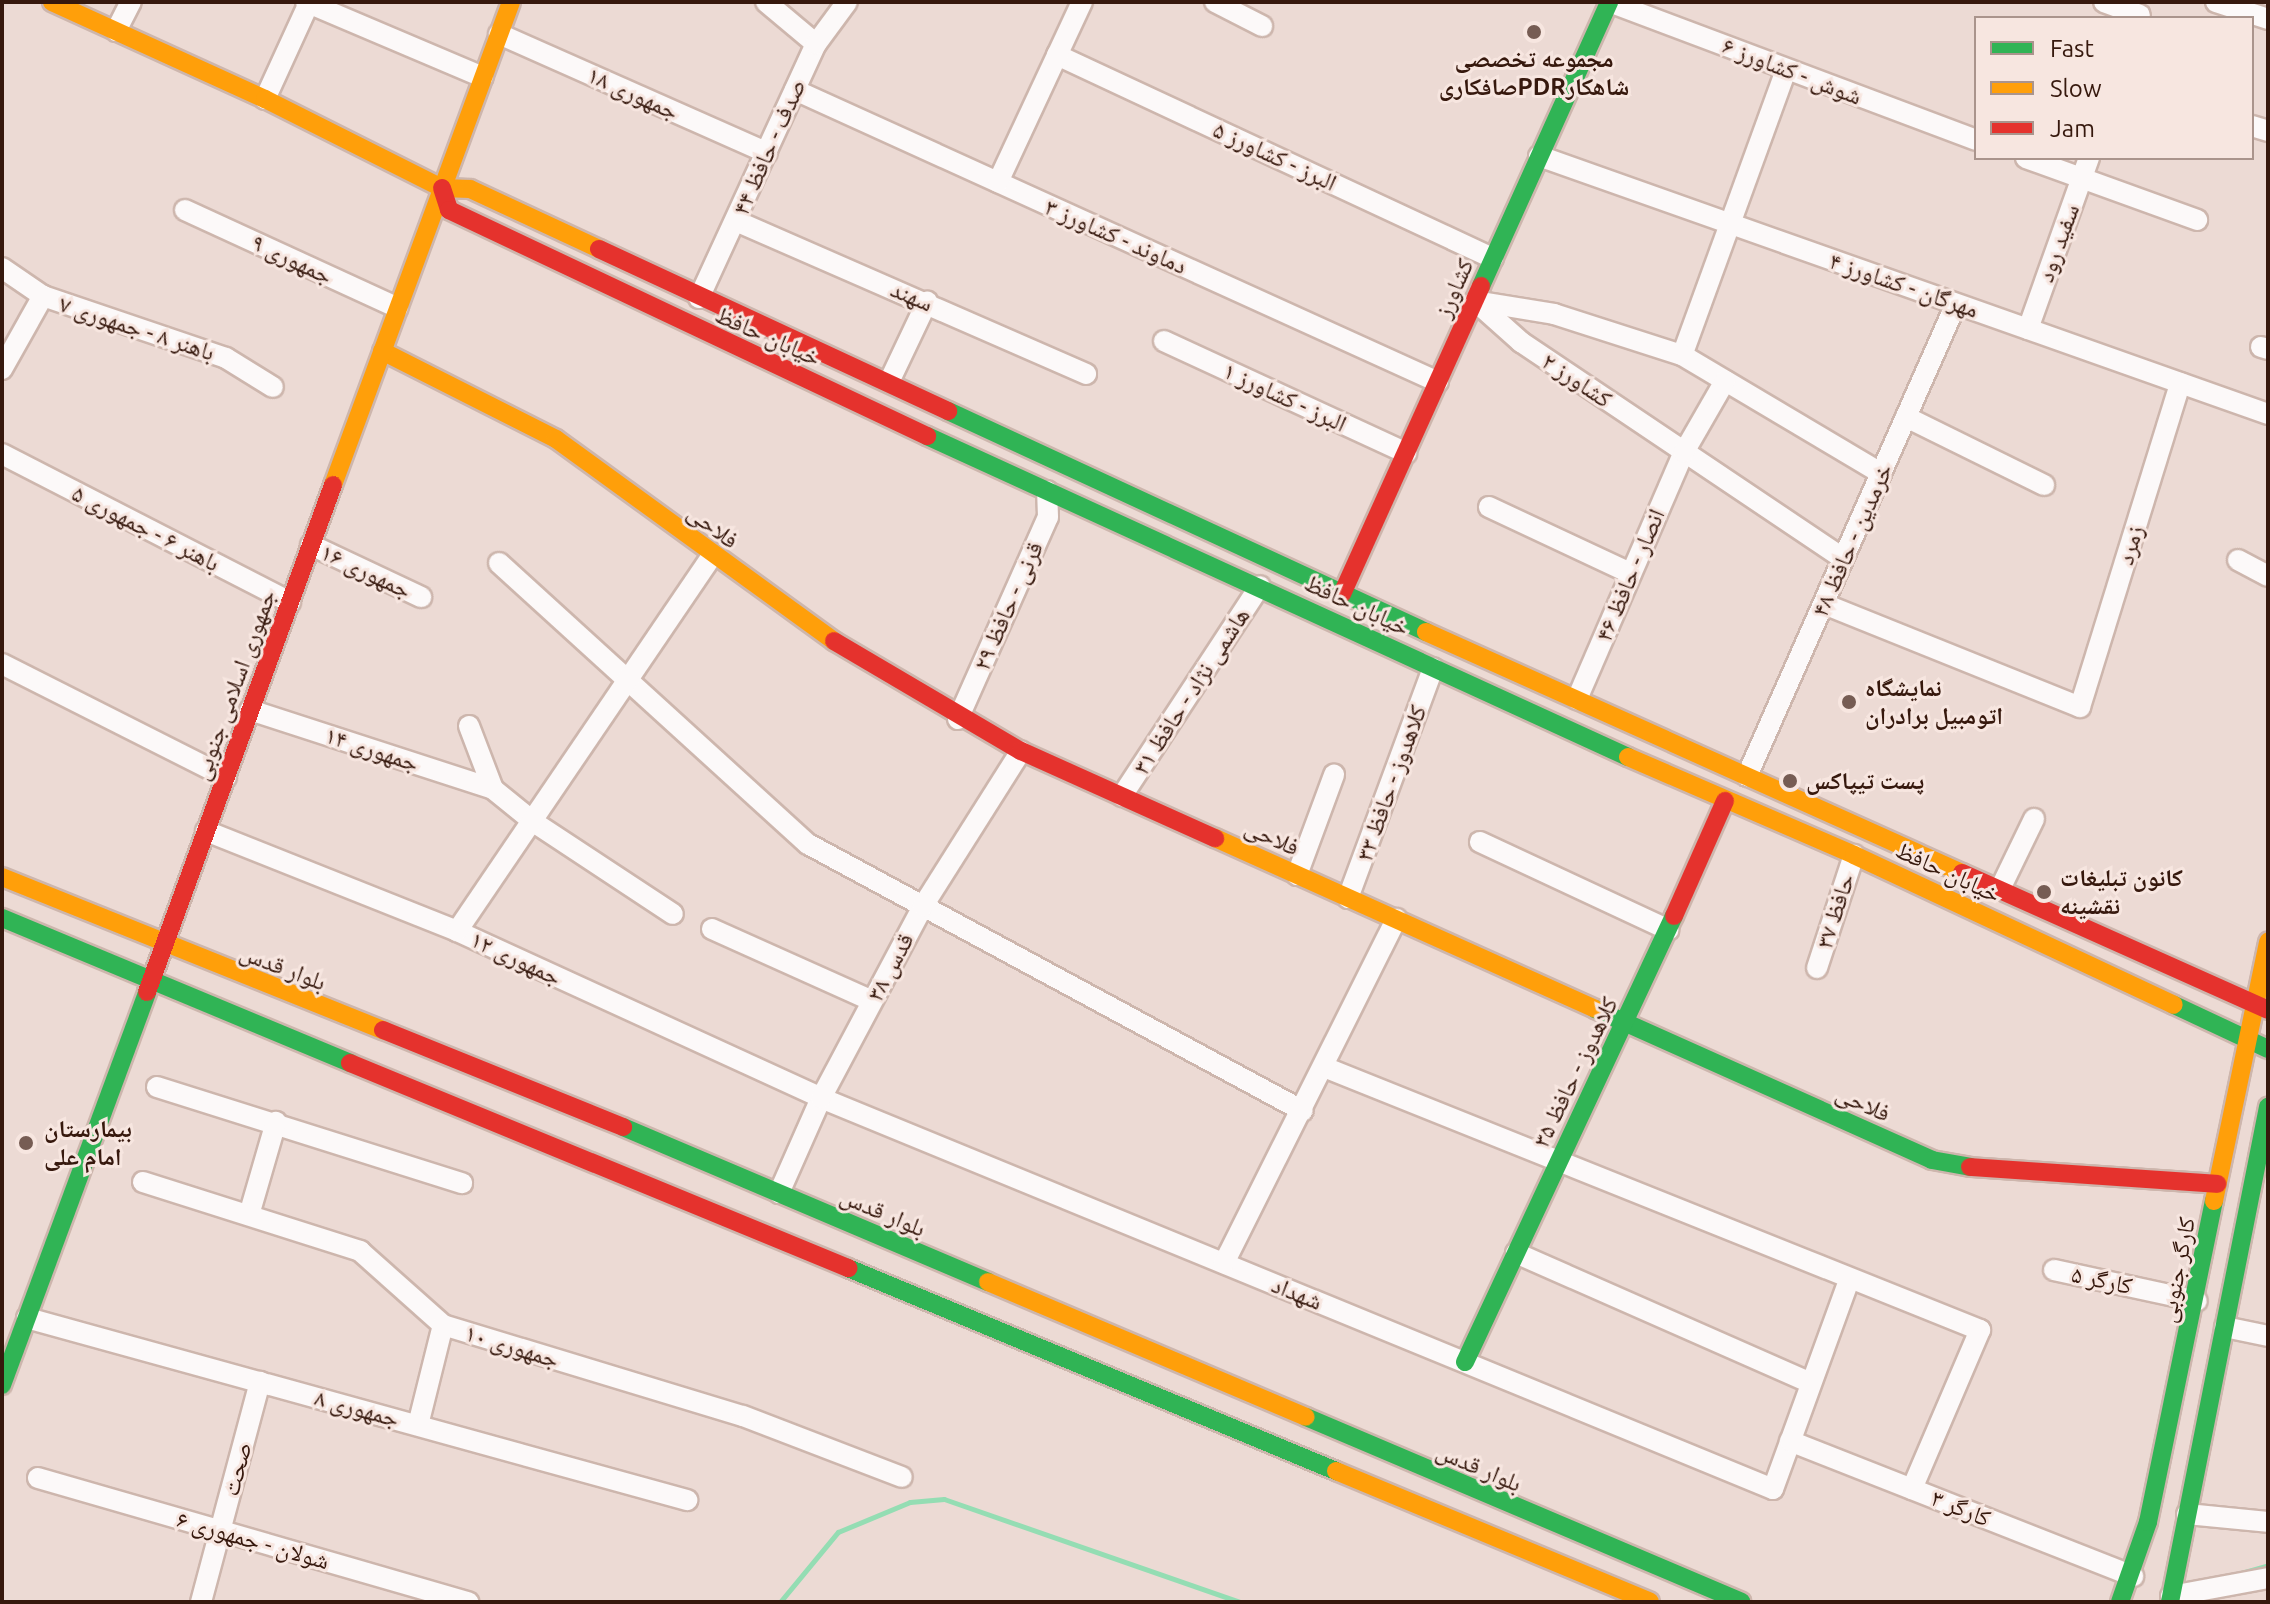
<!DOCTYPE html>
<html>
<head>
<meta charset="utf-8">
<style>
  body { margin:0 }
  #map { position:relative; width:2270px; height:1604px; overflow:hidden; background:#ecdad4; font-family:Ubuntu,"Noto Naskh Arabic",sans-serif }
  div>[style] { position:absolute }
  .stream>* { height:5px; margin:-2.5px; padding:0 2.5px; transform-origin:2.5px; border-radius:2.5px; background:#94ddb3 }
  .roads { filter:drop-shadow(2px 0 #cdb6ad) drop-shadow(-2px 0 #cdb6ad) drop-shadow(0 2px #cdb6ad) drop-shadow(0 -2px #cdb6ad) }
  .street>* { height:20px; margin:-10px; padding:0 10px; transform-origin:10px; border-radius:10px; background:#fcf9f9 }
  .fast>* { height:18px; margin:-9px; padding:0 9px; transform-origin:9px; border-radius:9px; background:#30b455 }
  .slow>* { height:18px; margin:-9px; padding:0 9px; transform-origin:9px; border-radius:9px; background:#ff9f0a }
  .jam>* { height:18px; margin:-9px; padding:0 9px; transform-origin:9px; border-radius:9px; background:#e5322d }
  .dots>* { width:22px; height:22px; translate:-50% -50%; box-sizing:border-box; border:4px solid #f7e6e0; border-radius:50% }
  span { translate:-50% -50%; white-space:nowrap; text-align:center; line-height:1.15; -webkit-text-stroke:6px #f7e6e0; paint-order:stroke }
  .poi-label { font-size:24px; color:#36180d; font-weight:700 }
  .left { translate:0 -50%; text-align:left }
  .street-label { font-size:24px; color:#36180d }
  .frame { position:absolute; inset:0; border:4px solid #36180d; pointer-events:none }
  .legend { position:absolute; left:1974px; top:16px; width:280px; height:144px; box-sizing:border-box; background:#f7e6e0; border:2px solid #aa948c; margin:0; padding:10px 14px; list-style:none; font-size:24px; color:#36180d }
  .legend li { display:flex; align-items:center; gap:16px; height:40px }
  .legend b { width:40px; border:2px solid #aa948c }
</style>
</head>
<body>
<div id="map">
  <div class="stream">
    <div style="left:2234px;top:1575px;width:35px;rotate:-16deg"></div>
    <div style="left:780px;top:1602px;width:91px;rotate:-50.4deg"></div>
    <div style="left:838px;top:1532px;width:78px;rotate:-22.6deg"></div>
    <div style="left:910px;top:1502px;width:34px;rotate:-5deg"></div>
    <div style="left:944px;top:1499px;width:313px;rotate:19.2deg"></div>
  </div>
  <div class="roads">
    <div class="street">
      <div style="left:306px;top:2px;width:192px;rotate:23deg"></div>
      <div style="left:766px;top:2px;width:65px;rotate:40deg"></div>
      <div style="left:1215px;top:2px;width:53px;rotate:27.1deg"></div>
      <div style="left:1609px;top:2px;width:392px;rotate:20.6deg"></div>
      <div style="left:2104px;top:2px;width:38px;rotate:20deg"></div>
      <div style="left:2216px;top:2px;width:55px;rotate:18.1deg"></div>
      <div style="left:116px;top:31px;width:33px;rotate:-63deg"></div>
      <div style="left:499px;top:34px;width:293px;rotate:23.9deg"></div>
      <div style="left:1057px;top:55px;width:481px;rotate:25deg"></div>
      <div style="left:1786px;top:70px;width:303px;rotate:110deg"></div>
      <div style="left:1682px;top:355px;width:231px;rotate:30.7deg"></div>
      <div style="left:795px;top:90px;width:706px;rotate:24.42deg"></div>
      <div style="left:265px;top:99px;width:106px;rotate:-65.4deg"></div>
      <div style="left:2252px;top:126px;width:17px;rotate:17deg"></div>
      <div style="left:1539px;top:156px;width:773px;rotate:19.49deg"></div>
      <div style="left:2026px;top:158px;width:182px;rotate:19.9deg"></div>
      <div style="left:998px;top:182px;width:199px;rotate:-65deg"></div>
      <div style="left:185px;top:210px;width:234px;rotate:24.7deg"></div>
      <div style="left:736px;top:221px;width:382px;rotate:23.6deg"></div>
      <div style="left:2px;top:268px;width:50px;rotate:34.3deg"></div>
      <div style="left:43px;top:296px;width:193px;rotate:18.7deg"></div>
      <div style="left:226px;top:358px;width:55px;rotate:31.7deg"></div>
      <div style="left:699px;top:298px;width:280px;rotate:-65.3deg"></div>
      <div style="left:816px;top:44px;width:52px;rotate:-53.6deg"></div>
      <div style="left:1475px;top:301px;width:62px;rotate:41.7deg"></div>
      <div style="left:1521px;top:342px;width:388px;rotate:33.9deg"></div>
      <div style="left:1475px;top:301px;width:80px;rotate:9.3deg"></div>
      <div style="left:1554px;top:314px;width:134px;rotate:17.8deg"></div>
      <div style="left:2028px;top:329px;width:182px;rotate:-70.4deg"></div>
      <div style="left:1164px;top:341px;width:267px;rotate:24.8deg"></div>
      <div style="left:2261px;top:347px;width:7px;rotate:16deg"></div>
      <div style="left:2px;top:369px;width:84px;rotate:-60.7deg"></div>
      <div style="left:889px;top:382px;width:89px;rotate:-64.6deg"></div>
      <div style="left:1906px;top:417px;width:154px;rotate:26.2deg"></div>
      <div style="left:2px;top:454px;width:324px;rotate:27.2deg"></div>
      <div style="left:1489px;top:507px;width:156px;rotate:25.1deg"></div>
      <div style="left:311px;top:545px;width:122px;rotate:25.3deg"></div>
      <div style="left:2238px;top:560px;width:34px;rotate:28deg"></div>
      <div style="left:499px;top:563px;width:418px;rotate:42.3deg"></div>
      <div style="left:808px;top:844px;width:562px;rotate:28.34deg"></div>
      <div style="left:1824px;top:604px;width:276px;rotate:21.9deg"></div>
      <div style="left:2080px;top:707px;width:339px;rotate:-72.8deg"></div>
      <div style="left:2px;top:664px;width:251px;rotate:26.8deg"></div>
      <div style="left:1577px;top:699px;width:269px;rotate:-66.6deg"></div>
      <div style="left:1684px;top:452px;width:82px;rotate:-60deg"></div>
      <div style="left:250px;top:710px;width:256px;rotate:18deg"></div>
      <div style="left:958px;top:719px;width:221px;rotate:-66deg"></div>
      <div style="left:1048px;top:517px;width:26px;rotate:-92deg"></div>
      <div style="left:469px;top:726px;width:67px;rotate:69.1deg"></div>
      <div style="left:493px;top:789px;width:54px;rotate:39deg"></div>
      <div style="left:535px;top:823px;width:165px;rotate:33.4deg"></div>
      <div style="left:1747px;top:776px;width:516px;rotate:-66.12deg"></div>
      <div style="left:1122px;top:796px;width:251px;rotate:-56.7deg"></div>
      <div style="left:206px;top:831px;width:270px;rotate:21.7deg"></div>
      <div style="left:457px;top:931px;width:400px;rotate:24.6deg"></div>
      <div style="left:821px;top:1098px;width:1029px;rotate:22.33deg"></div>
      <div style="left:1773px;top:1489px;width:222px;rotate:-70deg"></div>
      <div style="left:1480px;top:842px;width:208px;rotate:25deg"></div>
      <div style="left:1297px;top:875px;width:107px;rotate:-69.7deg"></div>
      <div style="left:2000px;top:889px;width:78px;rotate:-64.1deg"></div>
      <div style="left:1348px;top:898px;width:245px;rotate:-69.7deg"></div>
      <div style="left:712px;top:929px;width:175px;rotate:24.2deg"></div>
      <div style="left:457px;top:931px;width:453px;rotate:-55.8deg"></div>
      <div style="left:1817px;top:968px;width:119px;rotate:-71.9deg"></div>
      <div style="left:1324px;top:1067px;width:707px;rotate:21.85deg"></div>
      <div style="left:1980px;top:1330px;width:173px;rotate:113.2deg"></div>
      <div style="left:157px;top:1087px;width:320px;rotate:17.5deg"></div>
      <div style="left:143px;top:1182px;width:228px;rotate:17.6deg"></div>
      <div style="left:360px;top:1251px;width:111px;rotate:41.7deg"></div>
      <div style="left:443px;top:1325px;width:313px;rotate:16.9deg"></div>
      <div style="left:743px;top:1416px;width:170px;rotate:21deg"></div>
      <div style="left:779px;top:1193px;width:104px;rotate:-66.1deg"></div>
      <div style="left:821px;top:1098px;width:217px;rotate:-62deg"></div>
      <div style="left:923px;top:906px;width:183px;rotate:-57.7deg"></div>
      <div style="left:249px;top:1215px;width:97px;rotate:-73.8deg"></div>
      <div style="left:1516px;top:1253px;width:322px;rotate:23.8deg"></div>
      <div style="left:1224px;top:1263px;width:385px;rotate:-63.4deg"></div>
      <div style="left:2054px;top:1270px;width:146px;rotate:12.2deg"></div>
      <div style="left:27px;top:1318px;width:685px;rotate:15.42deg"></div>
      <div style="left:2225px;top:1327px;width:44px;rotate:11.8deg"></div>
      <div style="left:418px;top:1425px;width:103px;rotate:-76deg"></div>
      <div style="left:1790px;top:1441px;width:369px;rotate:21.5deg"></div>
      <div style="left:38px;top:1478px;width:448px;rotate:16.1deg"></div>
      <div style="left:2187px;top:1514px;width:81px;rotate:5.6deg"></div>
      <div style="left:2171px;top:1596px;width:99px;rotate:-10.5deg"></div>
      <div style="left:201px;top:1602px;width:228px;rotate:-75deg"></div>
    </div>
    <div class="fast">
      <div style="left:1481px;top:286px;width:312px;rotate:-65.7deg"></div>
      <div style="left:948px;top:411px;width:527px;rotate:24.81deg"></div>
      <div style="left:927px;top:436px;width:771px;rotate:24.6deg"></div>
      <div style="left:2px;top:918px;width:377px;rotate:22.6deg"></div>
      <div style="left:2174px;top:1005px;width:104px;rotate:25.1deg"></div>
      <div style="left:1595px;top:1009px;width:369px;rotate:24.1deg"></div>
      <div style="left:1932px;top:1160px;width:39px;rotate:10deg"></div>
      <div style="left:623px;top:1127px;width:397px;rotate:23deg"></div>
      <div style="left:848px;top:1268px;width:529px;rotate:22.59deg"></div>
      <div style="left:1465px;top:1362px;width:493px;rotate:-64.9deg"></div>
      <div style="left:2px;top:1385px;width:419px;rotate:-69.7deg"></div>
      <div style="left:1306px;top:1417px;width:473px;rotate:23deg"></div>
      <div style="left:2120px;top:1602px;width:85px;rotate:-70.7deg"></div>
      <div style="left:2148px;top:1522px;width:328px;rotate:-78.4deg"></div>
      <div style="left:2170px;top:1602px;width:505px;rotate:-78.8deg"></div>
    </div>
    <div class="slow">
      <div style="left:52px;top:2px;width:234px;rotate:24.5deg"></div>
      <div style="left:265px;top:99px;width:198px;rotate:26.7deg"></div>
      <div style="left:442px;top:188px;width:28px;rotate:2deg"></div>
      <div style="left:470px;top:189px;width:142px;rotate:24.9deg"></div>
      <div style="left:382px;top:351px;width:195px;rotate:26.8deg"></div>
      <div style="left:556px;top:439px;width:344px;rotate:36deg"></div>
      <div style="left:333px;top:485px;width:515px;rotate:-69.77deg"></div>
      <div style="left:1426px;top:632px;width:588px;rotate:24.21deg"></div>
      <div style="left:1628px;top:757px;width:246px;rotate:23.4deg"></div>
      <div style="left:1854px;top:855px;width:353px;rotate:25.1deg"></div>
      <div style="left:1215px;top:838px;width:417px;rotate:24.2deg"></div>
      <div style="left:2px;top:877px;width:411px;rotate:21.9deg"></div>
      <div style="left:2214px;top:1201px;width:265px;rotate:-78.2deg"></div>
      <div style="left:988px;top:1282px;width:345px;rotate:23deg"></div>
      <div style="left:1336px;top:1471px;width:340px;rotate:22.6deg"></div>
    </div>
    <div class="jam">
      <div style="left:442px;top:188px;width:23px;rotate:72deg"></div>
      <div style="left:449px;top:210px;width:529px;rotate:25.3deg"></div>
      <div style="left:599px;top:249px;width:385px;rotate:24.9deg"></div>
      <div style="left:1342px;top:594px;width:338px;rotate:-65.7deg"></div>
      <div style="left:834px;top:641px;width:217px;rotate:30.5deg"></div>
      <div style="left:1021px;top:751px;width:213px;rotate:24.2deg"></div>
      <div style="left:1962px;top:873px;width:335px;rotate:24.1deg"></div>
      <div style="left:1674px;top:916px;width:126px;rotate:-66.1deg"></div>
      <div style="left:147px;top:992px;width:540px;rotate:-69.85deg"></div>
      <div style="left:383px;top:1030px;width:259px;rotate:22deg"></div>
      <div style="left:350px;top:1063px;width:539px;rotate:22.37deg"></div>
      <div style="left:1970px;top:1167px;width:248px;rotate:3.9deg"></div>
    </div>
  </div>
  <div class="dots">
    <div style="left:1534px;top:32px;background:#765c53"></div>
    <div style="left:1849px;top:702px;background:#765c53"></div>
    <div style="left:1790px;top:781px;background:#765c53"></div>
    <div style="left:2044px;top:892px;background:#765c53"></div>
    <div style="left:26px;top:1143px;background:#765c53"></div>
  </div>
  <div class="poi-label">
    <span style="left:1534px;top:73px">مجموعه تخصصی<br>صافکاریPDRشاهکار</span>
    <span class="left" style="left:1865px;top:702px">نمایشگاه<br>اتومبیل برادران</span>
    <span class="left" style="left:1806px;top:781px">پست تیپاکس</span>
    <span class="left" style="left:2060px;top:892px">کانون تبلیغات<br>نقشینه</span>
    <span class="left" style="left:44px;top:1143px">بیمارستان<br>امام علی</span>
  </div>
  <div class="street-label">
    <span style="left:1792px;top:71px;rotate:21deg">شوش - کشاورز ۶</span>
    <span style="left:633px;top:93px;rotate:24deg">جمهوری ۱۸</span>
    <span style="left:769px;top:147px;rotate:-66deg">صدف - حافظ ۴۴</span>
    <span style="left:1275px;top:156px;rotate:25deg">البرز - کشاورز ۵</span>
    <span style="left:1116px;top:236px;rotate:24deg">دماوند - کشاورز ۳</span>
    <span style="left:2058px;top:243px;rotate:-70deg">سفید رود</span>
    <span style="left:292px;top:259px;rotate:25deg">جمهوری ۹</span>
    <span style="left:1904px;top:285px;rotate:19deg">مهرگان - کشاورز ۴</span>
    <span style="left:1454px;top:288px;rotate:-66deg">کشاورز</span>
    <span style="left:912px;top:296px;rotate:23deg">سهند</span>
    <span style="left:137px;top:328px;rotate:18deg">باهنر ۸ - جمهوری ۷</span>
    <span style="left:768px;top:336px;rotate:24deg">خیابان حافظ</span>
    <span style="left:1577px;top:380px;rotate:34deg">کشاورز ۲</span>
    <span style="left:1285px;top:397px;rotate:25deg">البرز - کشاورز ۱</span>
    <span style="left:713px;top:526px;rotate:37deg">فلاحی</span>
    <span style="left:146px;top:528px;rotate:27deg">باهنر ۶ - جمهوری ۵</span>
    <span style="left:1852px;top:540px;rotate:-66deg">خرمدین - حافظ ۴۸</span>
    <span style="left:2130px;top:545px;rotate:-73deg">زمرد</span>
    <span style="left:366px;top:571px;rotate:25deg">جمهوری ۱۶</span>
    <span style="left:1630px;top:575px;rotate:-67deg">انصار - حافظ ۴۶</span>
    <span style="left:1357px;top:605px;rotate:25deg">خیابان حافظ</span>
    <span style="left:1008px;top:606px;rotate:-66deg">قرنی - حافظ ۲۹</span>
    <span style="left:234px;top:685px;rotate:-70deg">جمهوری اسلامی جنوبی</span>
    <span style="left:1191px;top:691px;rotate:-57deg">هاشمی نژاد - حافظ ۳۱</span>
    <span style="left:372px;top:749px;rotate:18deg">جمهوری ۱۴</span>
    <span style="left:1391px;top:783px;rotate:-70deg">کلاهدوز - حافظ ۳۳</span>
    <span style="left:1272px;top:837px;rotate:24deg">فلاحی</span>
    <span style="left:1948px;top:872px;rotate:25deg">خیابان حافظ</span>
    <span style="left:1835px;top:911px;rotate:-72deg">حافظ ۳۷</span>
    <span style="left:516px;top:958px;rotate:25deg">جمهوری ۱۲</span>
    <span style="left:283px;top:967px;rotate:21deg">بلوار قدس</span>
    <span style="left:890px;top:967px;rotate:-62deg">قدس ۳۸</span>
    <span style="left:1575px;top:1072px;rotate:-64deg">کلاهدوز - حافظ ۳۵</span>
    <span style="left:1863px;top:1103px;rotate:24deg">فلاحی</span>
    <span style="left:883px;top:1212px;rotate:23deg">بلوار قدس</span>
    <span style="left:2177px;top:1270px;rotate:-79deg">کارگر جنوبی</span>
    <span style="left:2102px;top:1280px;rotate:12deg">کارگر ۵</span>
    <span style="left:1297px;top:1293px;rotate:22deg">شهداد</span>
    <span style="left:512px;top:1346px;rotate:17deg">جمهوری ۱۰</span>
    <span style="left:357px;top:1408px;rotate:15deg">جمهوری ۸</span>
    <span style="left:1479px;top:1467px;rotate:23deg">بلوار قدس</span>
    <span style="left:237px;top:1469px;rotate:-75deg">صحت</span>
    <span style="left:1961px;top:1508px;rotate:22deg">کارگر ۳</span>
    <span style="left:253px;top:1540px;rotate:16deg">شولان - جمهوری ۶</span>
  </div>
  <div class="frame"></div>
  <ul class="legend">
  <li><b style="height:10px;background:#30b455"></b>Fast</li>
  <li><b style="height:10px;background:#ff9f0a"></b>Slow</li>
  <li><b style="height:10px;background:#e5322d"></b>Jam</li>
  </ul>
</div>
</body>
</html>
